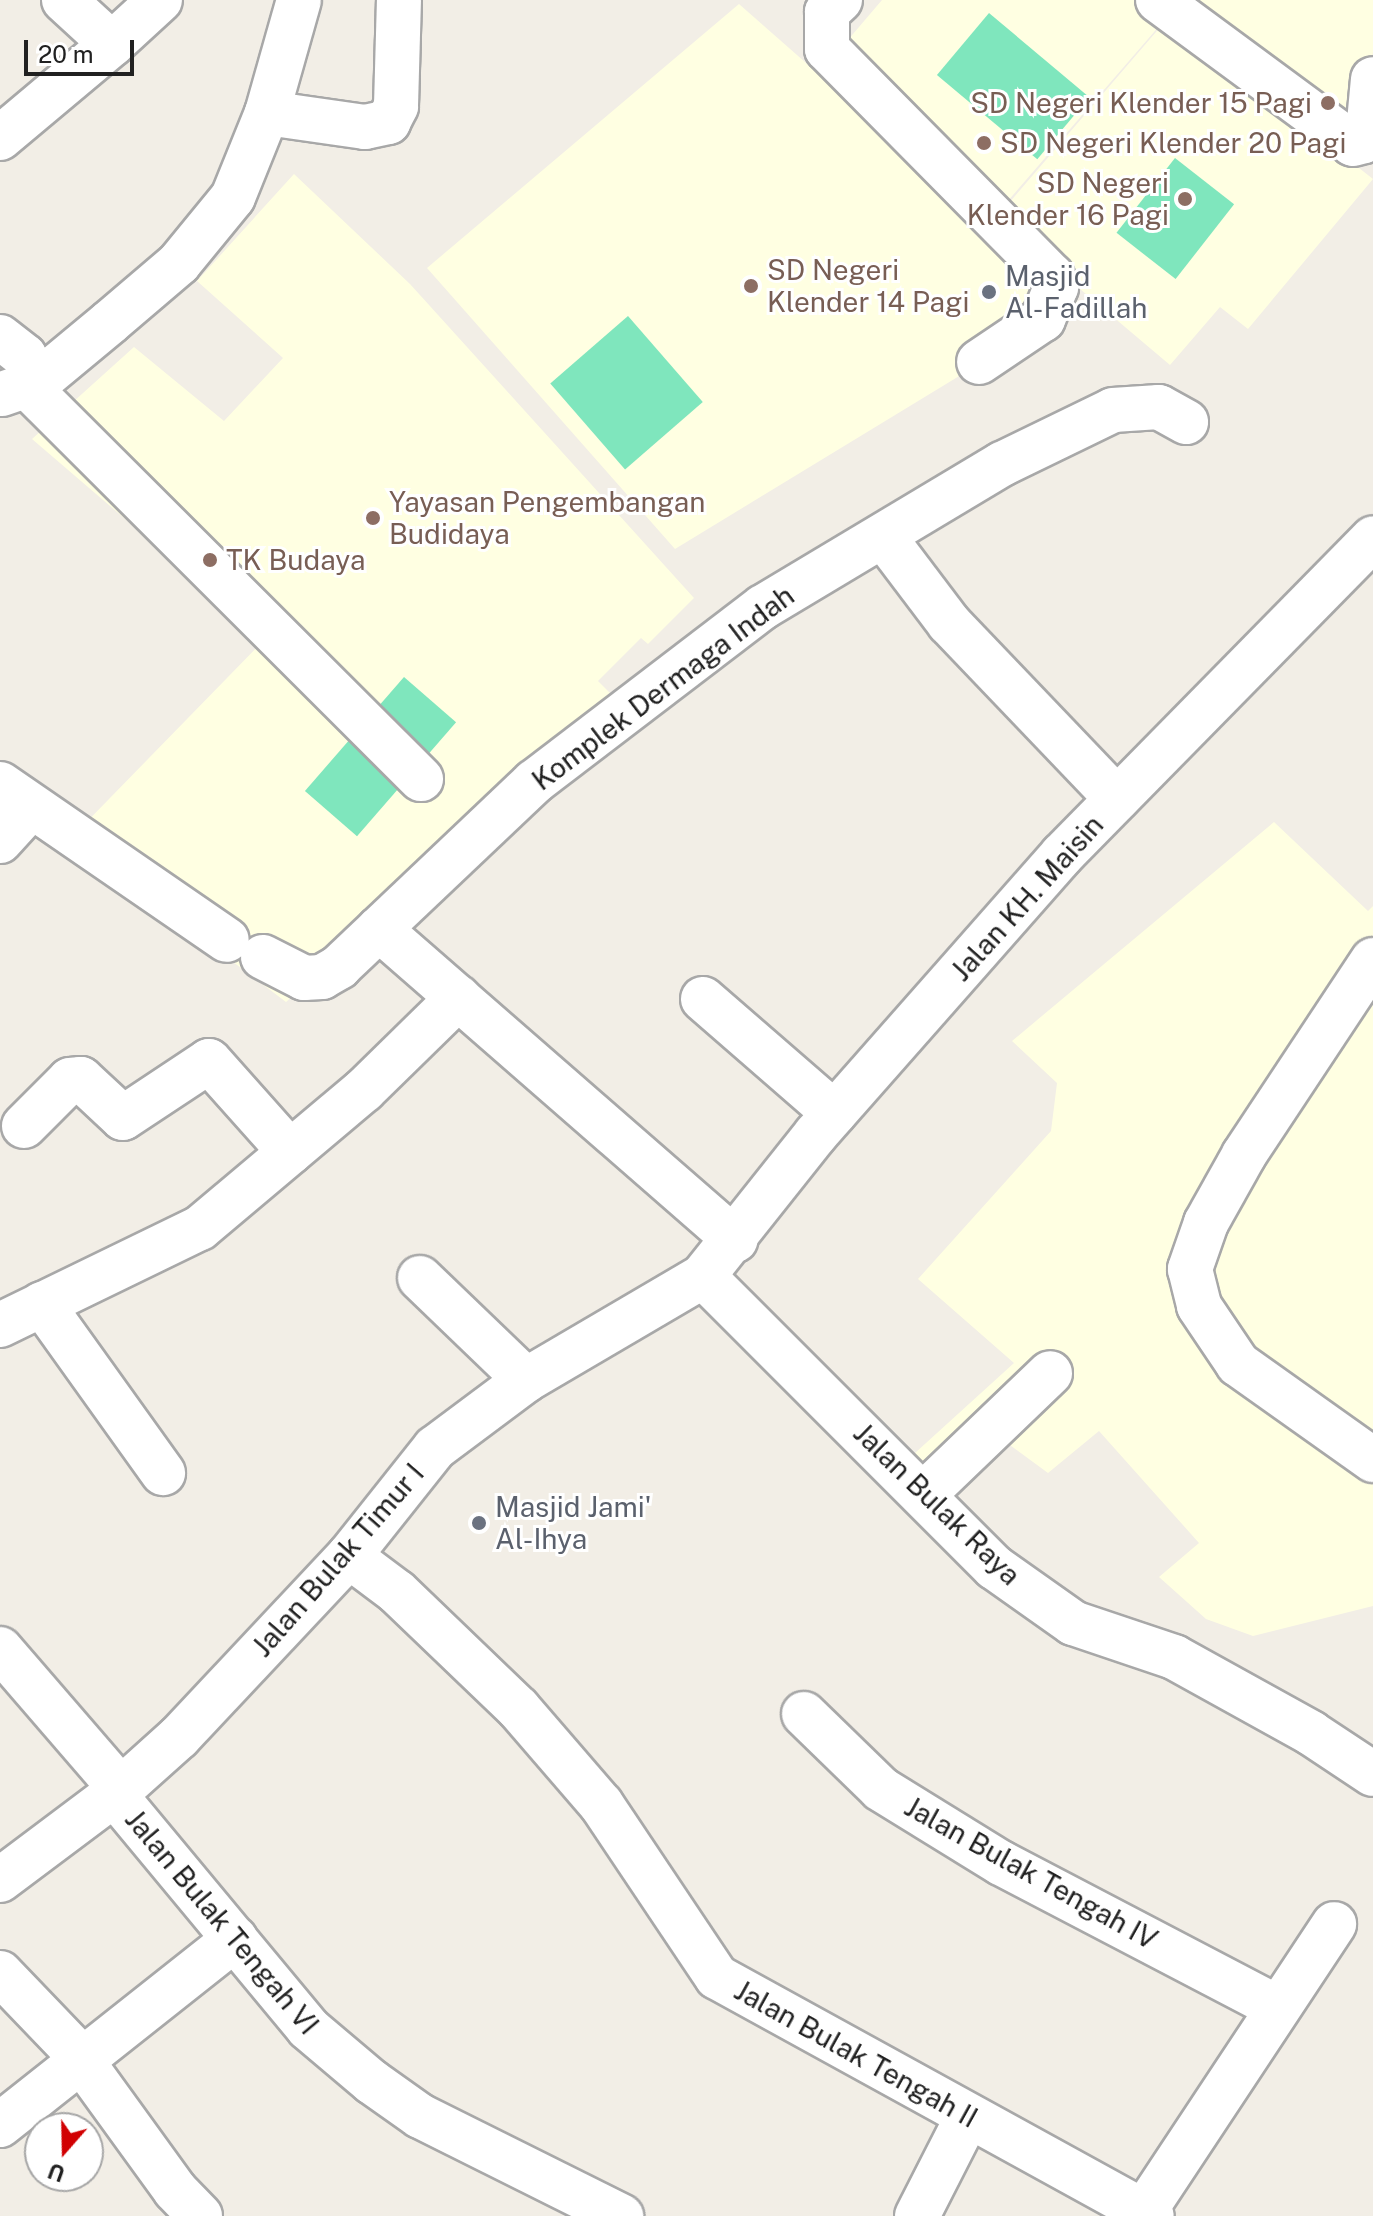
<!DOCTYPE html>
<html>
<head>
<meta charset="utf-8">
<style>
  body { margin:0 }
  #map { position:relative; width:1373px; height:2216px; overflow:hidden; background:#f2eee6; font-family:"Public Sans",sans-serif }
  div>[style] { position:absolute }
  .education>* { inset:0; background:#ffffe2 }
  .pitch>* { inset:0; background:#7fe6bd; transform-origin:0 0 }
  .roads { filter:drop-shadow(2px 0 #a8a8a8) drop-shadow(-2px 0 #a8a8a8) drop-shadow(0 2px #a8a8a8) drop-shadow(0 -2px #a8a8a8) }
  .minor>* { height:44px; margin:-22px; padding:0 22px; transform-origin:22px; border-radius:22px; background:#fff }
  .dots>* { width:22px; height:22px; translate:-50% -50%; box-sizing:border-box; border:4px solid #fff; border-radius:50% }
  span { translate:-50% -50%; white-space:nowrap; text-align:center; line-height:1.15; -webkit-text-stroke:6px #fff; paint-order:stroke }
  .education-label { font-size:28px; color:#785e54 }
  .right { translate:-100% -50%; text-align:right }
  .left { translate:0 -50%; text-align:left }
  .worship-label { font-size:28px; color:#5b616d }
  .street-label { font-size:28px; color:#212121 }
  .north { position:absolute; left:24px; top:2112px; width:80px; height:80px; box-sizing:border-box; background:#fff; border:2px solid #a6a6a6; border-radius:50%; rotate:200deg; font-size:22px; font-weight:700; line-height:32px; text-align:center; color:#212121 }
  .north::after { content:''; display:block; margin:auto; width:28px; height:36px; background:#d10002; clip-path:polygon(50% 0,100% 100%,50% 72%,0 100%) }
  .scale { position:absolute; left:24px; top:40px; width:110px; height:36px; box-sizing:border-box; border:4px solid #212121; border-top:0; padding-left:10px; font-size:24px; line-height:28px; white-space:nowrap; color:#212121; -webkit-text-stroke:6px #fff; paint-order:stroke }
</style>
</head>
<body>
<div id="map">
  <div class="education">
    <div style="clip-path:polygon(882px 0,1146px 0,1167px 17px,994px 217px,824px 68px)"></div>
    <div style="clip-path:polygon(1157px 0,1373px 0,1373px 52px,1357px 154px)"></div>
    <div style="clip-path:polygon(739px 4px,1079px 303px,675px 549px,427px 268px)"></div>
    <div style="clip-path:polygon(1168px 18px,1373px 179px,1248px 329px,1220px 307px,1170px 365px,996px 218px)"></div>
    <div style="clip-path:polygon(294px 174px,410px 284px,694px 598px,648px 644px,641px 638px,598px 681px,621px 704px,286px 1002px,70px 839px,265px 639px,32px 439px,134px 347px,224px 421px,283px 358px,197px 281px)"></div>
    <div style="clip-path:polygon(1274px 822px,1368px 911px,1373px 906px,1373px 1606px,1253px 1636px,1206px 1619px,1159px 1577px,1199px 1543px,1099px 1431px,1048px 1473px,1003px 1440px,943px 1497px,904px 1463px,1014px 1363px,918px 1279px,1051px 1131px,1057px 1083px,1012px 1041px)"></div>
  </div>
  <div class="pitch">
    <div style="left:989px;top:13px;width:131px;height:81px;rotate:40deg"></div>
    <div style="left:1175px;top:158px;width:75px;height:95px;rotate:38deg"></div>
    <div style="left:628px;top:316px;width:114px;height:103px;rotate:49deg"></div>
    <div style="left:404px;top:677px;width:69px;height:151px;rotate:41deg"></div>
  </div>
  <div class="roads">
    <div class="minor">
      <div style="left:64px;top:0;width:65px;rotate:42.5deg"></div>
      <div style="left:112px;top:44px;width:65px;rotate:-42.5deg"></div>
      <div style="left:840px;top:0;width:18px;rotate:137deg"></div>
      <div style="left:827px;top:12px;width:37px;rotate:90deg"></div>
      <div style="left:827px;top:49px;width:320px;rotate:45.3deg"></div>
      <div style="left:1052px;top:276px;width:12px;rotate:70deg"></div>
      <div style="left:1056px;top:287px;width:35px;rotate:112deg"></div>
      <div style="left:1043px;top:319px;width:77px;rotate:146.1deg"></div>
      <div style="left:1158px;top:0;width:242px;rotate:36.4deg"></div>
      <div style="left:1353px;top:144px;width:11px;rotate:-15deg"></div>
      <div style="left:1364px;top:141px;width:9px;rotate:-63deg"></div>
      <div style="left:1368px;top:133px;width:54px;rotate:-84.7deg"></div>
      <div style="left:267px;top:113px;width:99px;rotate:8.1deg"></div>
      <div style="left:365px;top:127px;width:24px;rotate:-12deg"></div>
      <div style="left:388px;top:122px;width:18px;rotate:-63deg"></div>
      <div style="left:396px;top:106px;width:106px;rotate:-88.4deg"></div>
      <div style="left:0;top:138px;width:146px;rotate:-40deg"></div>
      <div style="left:0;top:337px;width:31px;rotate:38deg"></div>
      <div style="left:24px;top:356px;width:29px;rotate:59deg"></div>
      <div style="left:26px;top:385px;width:558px;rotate:44.93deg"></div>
      <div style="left:2px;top:394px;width:39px;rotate:-19deg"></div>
      <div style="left:39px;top:381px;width:92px;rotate:-39.7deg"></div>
      <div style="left:110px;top:322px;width:91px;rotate:-40.5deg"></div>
      <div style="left:179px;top:263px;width:85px;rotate:-50.7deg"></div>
      <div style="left:233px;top:197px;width:91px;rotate:-68deg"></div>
      <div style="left:267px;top:113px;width:117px;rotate:-74.2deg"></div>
      <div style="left:884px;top:537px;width:108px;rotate:52.9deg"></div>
      <div style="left:949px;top:623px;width:243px;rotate:46.3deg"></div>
      <div style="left:0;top:784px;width:275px;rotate:34.5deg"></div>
      <div style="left:0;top:841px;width:46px;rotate:-47.6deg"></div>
      <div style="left:379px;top:929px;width:473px;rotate:41.1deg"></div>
      <div style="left:263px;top:957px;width:46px;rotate:27.1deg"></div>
      <div style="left:304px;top:978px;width:18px;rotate:-3deg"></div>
      <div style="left:322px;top:977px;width:20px;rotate:-30deg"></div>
      <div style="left:339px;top:967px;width:269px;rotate:-43.5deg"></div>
      <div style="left:534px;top:782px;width:288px;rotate:-37.4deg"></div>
      <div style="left:763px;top:607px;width:279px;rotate:-30.9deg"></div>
      <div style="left:1002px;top:464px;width:123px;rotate:-25.9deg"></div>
      <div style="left:1113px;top:410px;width:46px;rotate:-3.7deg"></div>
      <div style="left:1159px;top:407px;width:31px;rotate:29deg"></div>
      <div style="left:1373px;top:960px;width:234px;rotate:123.5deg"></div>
      <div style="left:1244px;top:1155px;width:78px;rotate:119.2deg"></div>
      <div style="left:1206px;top:1223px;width:49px;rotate:109.2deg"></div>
      <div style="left:1190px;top:1269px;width:38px;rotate:76deg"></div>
      <div style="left:1199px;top:1306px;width:70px;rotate:56.1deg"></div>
      <div style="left:1238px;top:1364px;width:166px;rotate:35.4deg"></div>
      <div style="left:703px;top:999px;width:174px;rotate:41deg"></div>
      <div style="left:24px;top:1126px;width:65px;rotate:-45deg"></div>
      <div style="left:70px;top:1080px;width:11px;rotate:-5deg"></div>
      <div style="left:81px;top:1079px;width:57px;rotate:42.9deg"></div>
      <div style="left:123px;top:1118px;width:103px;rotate:-33.5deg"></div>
      <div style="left:209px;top:1061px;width:122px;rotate:48.3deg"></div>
      <div style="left:703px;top:1276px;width:412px;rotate:45deg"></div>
      <div style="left:994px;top:1567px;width:97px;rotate:35.3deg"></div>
      <div style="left:1073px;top:1623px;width:107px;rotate:18.6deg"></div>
      <div style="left:1174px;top:1657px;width:157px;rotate:29deg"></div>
      <div style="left:1311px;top:1733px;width:74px;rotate:33.5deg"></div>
      <div style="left:420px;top:1278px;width:147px;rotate:43.9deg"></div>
      <div style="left:42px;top:1304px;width:208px;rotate:54.4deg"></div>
      <div style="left:0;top:1325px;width:222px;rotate:-25.9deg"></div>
      <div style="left:200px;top:1228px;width:214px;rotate:-40.1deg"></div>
      <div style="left:364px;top:1090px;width:132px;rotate:-44.4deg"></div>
      <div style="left:923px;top:1495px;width:176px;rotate:-43.8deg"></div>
      <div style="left:349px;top:1556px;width:60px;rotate:36.9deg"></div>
      <div style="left:397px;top:1592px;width:168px;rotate:43.8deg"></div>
      <div style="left:518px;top:1708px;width:127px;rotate:49.2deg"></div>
      <div style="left:601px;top:1804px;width:208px;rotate:56.2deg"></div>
      <div style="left:717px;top:1977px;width:496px;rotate:28.8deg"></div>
      <div style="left:0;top:1649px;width:185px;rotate:49.2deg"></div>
      <div style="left:804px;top:1714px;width:107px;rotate:44.2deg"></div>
      <div style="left:881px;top:1789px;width:141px;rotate:31.7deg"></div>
      <div style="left:1001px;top:1863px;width:310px;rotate:27.6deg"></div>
      <div style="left:114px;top:1794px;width:304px;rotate:50.3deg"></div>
      <div style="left:308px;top:2028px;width:84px;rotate:40.2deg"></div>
      <div style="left:372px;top:2082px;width:59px;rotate:35.3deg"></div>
      <div style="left:420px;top:2116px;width:225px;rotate:26.5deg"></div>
      <div style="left:0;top:1880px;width:151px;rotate:-36.9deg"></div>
      <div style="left:121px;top:1789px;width:78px;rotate:-41.9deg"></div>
      <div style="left:179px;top:1737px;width:248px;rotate:-46.8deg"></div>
      <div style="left:349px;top:1556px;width:138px;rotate:-51.5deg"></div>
      <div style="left:435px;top:1448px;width:114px;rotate:-36.8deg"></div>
      <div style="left:526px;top:1380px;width:205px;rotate:-30.4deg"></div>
      <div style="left:703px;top:1276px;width:181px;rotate:-51.5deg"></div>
      <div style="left:816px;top:1134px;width:372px;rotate:-48.6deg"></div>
      <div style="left:1062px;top:855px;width:444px;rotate:-45.5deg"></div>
      <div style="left:0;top:1973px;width:105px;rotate:46.2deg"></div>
      <div style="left:73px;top:2049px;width:174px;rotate:54.1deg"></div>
      <div style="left:175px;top:2190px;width:36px;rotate:46deg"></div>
      <div style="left:0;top:2125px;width:300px;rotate:-38.4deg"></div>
      <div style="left:917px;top:2216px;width:112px;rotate:-63deg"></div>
      <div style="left:1141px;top:2216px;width:350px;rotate:-56.5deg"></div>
    </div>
  </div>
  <div class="dots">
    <div style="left:1328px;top:103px;background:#8d6e63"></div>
    <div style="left:984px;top:143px;background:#8d6e63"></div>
    <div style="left:1185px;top:199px;background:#8d6e63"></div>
    <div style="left:751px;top:286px;background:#8d6e63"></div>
    <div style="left:989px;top:292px;background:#6b7280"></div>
    <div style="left:373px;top:518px;background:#8d6e63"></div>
    <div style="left:210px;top:560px;background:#8d6e63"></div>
    <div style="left:479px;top:1523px;background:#6b7280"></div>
  </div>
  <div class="education-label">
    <span class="right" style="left:1312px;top:103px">SD Negeri Klender 15 Pagi</span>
    <span class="left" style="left:1000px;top:143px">SD Negeri Klender 20 Pagi</span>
    <span class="right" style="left:1169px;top:199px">SD Negeri<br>Klender 16 Pagi</span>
    <span class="left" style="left:767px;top:286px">SD Negeri<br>Klender 14 Pagi</span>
    <span class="left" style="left:389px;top:518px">Yayasan Pengembangan<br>Budidaya</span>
    <span class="left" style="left:226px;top:560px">TK Budaya</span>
  </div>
  <div class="worship-label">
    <span class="left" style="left:1005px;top:292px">Masjid<br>Al-Fadillah</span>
    <span class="left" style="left:495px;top:1523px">Masjid Jami'<br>Al-Ihya</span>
  </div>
  <div class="street-label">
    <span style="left:663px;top:688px;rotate:-37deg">Komplek Dermaga Indah</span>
    <span style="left:1027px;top:898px;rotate:-48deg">Jalan KH. Maisin</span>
    <span style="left:937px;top:1504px;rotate:44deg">Jalan Bulak Raya</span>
    <span style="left:338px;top:1560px;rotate:-49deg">Jalan Bulak Timur I</span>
    <span style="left:1031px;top:1873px;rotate:29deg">Jalan Bulak Tengah IV</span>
    <span style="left:222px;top:1922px;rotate:50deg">Jalan Bulak Tengah VI</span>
    <span style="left:856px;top:2054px;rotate:29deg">Jalan Bulak Tengah II</span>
  </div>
  <div class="north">U</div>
  <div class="scale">20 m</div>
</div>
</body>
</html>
